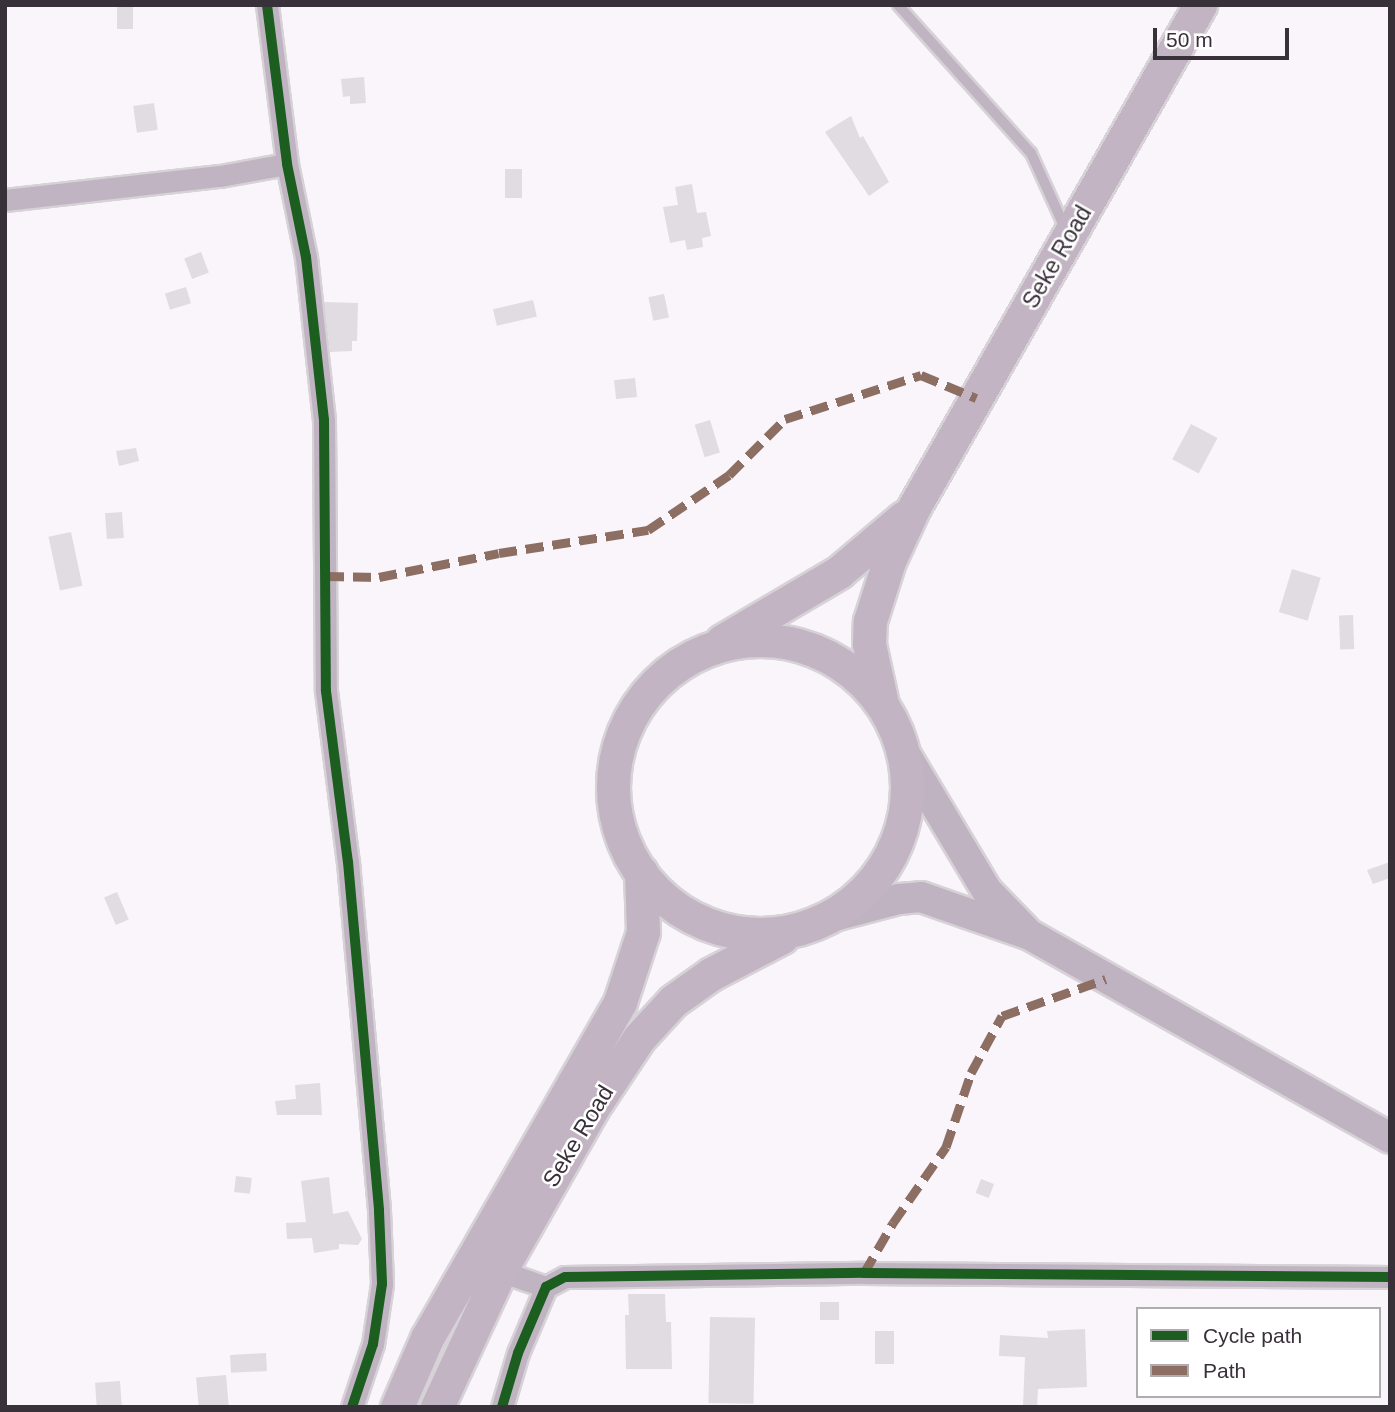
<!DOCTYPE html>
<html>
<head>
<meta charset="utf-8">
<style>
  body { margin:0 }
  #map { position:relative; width:1395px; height:1412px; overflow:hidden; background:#faf4fb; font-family:Arial,sans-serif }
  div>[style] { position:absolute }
  .building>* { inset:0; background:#e1dbe2; transform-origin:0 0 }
  .roads { filter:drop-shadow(2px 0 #d6d2d7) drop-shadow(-2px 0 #d6d2d7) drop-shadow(0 2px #d6d2d7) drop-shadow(0 -2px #d6d2d7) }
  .lane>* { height:10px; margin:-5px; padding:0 5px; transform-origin:5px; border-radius:5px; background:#c1b4c2 }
  .street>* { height:21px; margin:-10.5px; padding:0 10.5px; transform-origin:10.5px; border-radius:10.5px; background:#c1b4c2 }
  .secondary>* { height:30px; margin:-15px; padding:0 15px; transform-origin:15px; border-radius:15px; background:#c0b3c1 }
  .primary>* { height:33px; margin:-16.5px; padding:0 16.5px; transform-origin:16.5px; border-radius:16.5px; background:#c3b4c4 }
  .primary>.ring { margin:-16.5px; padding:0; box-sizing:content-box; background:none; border:33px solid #c3b4c4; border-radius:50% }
  .quiet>* { height:9px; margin-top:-4.5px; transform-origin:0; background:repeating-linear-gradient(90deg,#8d6e63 0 18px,transparent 0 27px) }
  .cycleway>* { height:10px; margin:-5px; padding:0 5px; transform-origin:5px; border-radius:5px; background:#1b5e20 }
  span { translate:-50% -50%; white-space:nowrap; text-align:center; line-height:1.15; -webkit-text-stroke:5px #fff; paint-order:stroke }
  .street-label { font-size:23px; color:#393139 }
  .frame { position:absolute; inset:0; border:7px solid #393139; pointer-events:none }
  .legend { position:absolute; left:1136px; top:1307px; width:245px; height:91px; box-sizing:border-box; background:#fff; border:2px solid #b0adb0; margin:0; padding:9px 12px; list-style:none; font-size:21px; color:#393139 }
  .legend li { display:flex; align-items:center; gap:14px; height:35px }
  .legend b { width:35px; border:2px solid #b0adb0 }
  .scale { position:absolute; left:1153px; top:28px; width:136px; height:32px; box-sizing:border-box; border:4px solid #393139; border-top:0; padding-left:9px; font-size:21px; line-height:24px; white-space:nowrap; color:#393139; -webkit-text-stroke:5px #fff; paint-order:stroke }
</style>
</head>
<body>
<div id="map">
  <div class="building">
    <div style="left:117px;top:5px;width:16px;height:24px"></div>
    <div style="clip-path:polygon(364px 77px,366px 103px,350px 104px,350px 96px,343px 97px,341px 79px)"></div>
    <div style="left:154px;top:103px;width:27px;height:21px;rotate:82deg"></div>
    <div style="clip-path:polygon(851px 116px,860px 138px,863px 136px,889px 182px,869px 196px,825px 132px)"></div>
    <div style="left:505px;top:169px;width:17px;height:29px"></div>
    <div style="clip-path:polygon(692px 184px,697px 213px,706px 212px,711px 236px,702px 238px,703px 247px,687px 250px,685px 240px,670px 243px,663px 207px,678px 205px,675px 187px)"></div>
    <div style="left:201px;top:252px;width:22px;height:18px;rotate:69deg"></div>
    <div style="left:186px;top:287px;width:17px;height:22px;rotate:73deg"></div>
    <div style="left:664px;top:294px;width:24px;height:16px;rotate:78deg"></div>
    <div style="left:533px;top:300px;width:17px;height:41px;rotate:77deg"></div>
    <div style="clip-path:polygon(324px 302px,358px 303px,357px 341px,352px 341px,352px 351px,330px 352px)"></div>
    <div style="left:635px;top:378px;width:19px;height:21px;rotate:84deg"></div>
    <div style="left:710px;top:420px;width:34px;height:16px;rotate:73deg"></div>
    <div style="left:1191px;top:424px;width:30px;height:40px;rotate:28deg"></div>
    <div style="clip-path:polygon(136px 448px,139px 461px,119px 466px,116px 451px)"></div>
    <div style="left:122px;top:512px;width:26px;height:17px;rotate:86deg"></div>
    <div style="left:71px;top:532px;width:55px;height:23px;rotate:78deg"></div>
    <div style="left:1292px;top:569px;width:30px;height:45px;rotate:17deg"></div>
    <div style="left:1353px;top:615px;width:34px;height:14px;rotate:88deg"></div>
    <div style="clip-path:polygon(1390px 862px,1390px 878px,1373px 884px,1367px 870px)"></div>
    <div style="left:117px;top:892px;width:30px;height:14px;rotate:67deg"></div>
    <div style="clip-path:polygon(320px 1083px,322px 1115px,277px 1115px,275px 1101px,296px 1099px,295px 1085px)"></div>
    <div style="left:236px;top:1176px;width:16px;height:16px;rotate:7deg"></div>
    <div style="clip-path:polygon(329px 1177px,333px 1214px,348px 1211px,362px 1239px,358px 1245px,339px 1244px,339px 1249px,314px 1253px,312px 1238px,287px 1239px,286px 1223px,306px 1222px,301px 1181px)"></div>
    <div style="left:981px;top:1179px;width:14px;height:15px;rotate:21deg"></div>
    <div style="clip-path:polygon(628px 1294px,665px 1294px,666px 1322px,671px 1322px,672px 1369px,626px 1369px,625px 1315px,629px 1315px)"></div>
    <div style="left:820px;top:1302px;width:19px;height:18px"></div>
    <div style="left:710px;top:1317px;width:45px;height:86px;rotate:1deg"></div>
    <div style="clip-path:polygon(1085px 1329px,1087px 1387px,1038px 1389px,1037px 1407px,1023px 1407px,1025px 1357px,999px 1356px,1000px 1335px,1048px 1338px,1047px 1331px)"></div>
    <div style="left:875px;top:1331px;width:19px;height:33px"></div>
    <div style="left:266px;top:1353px;width:18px;height:36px;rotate:87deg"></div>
    <div style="left:226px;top:1375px;width:32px;height:30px;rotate:85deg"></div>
    <div style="left:120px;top:1381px;width:26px;height:25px;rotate:86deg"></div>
  </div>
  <div class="roads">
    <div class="lane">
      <div style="left:898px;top:5px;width:199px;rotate:48.1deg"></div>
      <div style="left:1031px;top:153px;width:82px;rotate:65.6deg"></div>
    </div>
    <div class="street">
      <div style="left:267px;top:5px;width:160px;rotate:82.8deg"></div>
      <div style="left:287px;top:164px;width:95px;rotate:78.5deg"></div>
      <div style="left:306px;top:257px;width:164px;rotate:83.7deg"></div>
      <div style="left:324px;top:420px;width:271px;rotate:89.6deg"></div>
      <div style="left:326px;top:691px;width:172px;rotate:82.7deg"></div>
      <div style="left:348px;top:862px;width:350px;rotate:84.9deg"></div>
      <div style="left:379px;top:1211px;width:73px;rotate:87.6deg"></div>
      <div style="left:382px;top:1284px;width:61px;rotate:98.5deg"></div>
      <div style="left:373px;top:1344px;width:66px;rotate:108.4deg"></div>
      <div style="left:5px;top:200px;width:216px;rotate:-6.4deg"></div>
      <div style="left:220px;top:176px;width:68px;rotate:-10.2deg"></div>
      <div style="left:500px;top:1271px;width:49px;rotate:19.2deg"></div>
      <div style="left:502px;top:1407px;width:56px;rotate:-73.5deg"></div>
      <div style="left:518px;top:1353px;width:72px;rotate:-67deg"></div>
      <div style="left:546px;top:1287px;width:21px;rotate:-28deg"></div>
      <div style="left:565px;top:1277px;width:299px;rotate:-0.8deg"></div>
      <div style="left:864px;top:1273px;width:526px;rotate:0.44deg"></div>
    </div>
    <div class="secondary">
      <div style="left:902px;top:749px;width:165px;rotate:59.1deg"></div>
      <div style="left:987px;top:891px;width:54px;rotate:45.7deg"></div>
      <div style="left:834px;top:916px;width:67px;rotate:-14.7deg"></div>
      <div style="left:899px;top:899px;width:22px;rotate:-5deg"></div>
      <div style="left:921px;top:897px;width:115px;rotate:19.2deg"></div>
      <div style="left:1030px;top:935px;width:413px;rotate:29.4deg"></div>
    </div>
    <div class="primary">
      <div class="ring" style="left:613px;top:640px;width:261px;height:261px"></div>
      <div style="left:722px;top:641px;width:136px;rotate:-30.5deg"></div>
      <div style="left:839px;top:572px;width:84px;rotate:-40.2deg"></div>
      <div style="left:882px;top:704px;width:61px;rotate:-102.2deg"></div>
      <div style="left:869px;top:644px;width:23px;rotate:-88deg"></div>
      <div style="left:870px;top:621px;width:63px;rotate:-72.4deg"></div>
      <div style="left:889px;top:561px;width:57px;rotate:-65.2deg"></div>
      <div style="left:913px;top:509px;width:580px;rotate:-60.34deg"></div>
      <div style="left:397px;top:1407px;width:75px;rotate:-66.5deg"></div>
      <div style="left:427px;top:1338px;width:387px;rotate:-60.1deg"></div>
      <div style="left:620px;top:1002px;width:74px;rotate:-71.8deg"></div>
      <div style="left:643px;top:932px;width:60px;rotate:-91.9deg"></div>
      <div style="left:437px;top:1407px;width:150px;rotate:-65.1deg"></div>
      <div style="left:500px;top:1271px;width:186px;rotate:-60.4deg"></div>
      <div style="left:592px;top:1109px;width:85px;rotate:-56.5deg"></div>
      <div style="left:639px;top:1038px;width:50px;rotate:-47.4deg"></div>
      <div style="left:673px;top:1001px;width:47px;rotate:-35.4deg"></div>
      <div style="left:711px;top:974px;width:80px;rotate:-27.5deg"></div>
    </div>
  </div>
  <div class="quiet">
    <div style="left:326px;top:576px;width:53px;rotate:1.1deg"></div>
    <div style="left:379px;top:577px;width:122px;rotate:-11.3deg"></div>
    <div style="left:499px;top:553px;width:151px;rotate:-8.8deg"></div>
    <div style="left:648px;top:530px;width:98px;rotate:-34.2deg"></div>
    <div style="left:729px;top:475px;width:79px;rotate:-45deg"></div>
    <div style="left:785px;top:419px;width:143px;rotate:-17.9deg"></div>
    <div style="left:921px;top:375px;width:60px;rotate:22.7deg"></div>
    <div style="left:864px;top:1273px;width:58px;rotate:-59.9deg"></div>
    <div style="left:893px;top:1223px;width:93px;rotate:-55.1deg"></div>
    <div style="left:946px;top:1147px;width:78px;rotate:-71.3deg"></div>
    <div style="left:971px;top:1073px;width:65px;rotate:-61.5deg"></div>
    <div style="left:1002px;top:1016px;width:110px;rotate:-19.6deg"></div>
  </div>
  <div class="cycleway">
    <div style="left:267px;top:5px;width:160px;rotate:82.8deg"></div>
    <div style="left:287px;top:164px;width:95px;rotate:78.5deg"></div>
    <div style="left:306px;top:257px;width:164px;rotate:83.7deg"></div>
    <div style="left:324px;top:420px;width:271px;rotate:89.6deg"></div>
    <div style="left:326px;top:691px;width:172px;rotate:82.7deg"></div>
    <div style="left:348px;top:862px;width:350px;rotate:84.9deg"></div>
    <div style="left:379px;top:1211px;width:73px;rotate:87.6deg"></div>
    <div style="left:382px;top:1284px;width:61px;rotate:98.5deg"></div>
    <div style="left:373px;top:1344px;width:66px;rotate:108.4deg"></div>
    <div style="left:502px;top:1407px;width:56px;rotate:-73.5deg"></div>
    <div style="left:518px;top:1353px;width:72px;rotate:-67deg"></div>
    <div style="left:546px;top:1287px;width:21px;rotate:-28deg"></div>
    <div style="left:565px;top:1277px;width:299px;rotate:-0.8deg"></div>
    <div style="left:864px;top:1273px;width:526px;rotate:0.44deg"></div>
  </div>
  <div class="street-label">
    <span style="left:1057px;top:257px;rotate:-60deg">Seke Road</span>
    <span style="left:578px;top:1136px;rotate:-59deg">Seke Road</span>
  </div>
  <div class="frame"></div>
  <ul class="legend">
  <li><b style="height:9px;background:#1b5e20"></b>Cycle path</li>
  <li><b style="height:9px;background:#8d6e63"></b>Path</li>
  </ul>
  <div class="scale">50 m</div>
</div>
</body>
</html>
